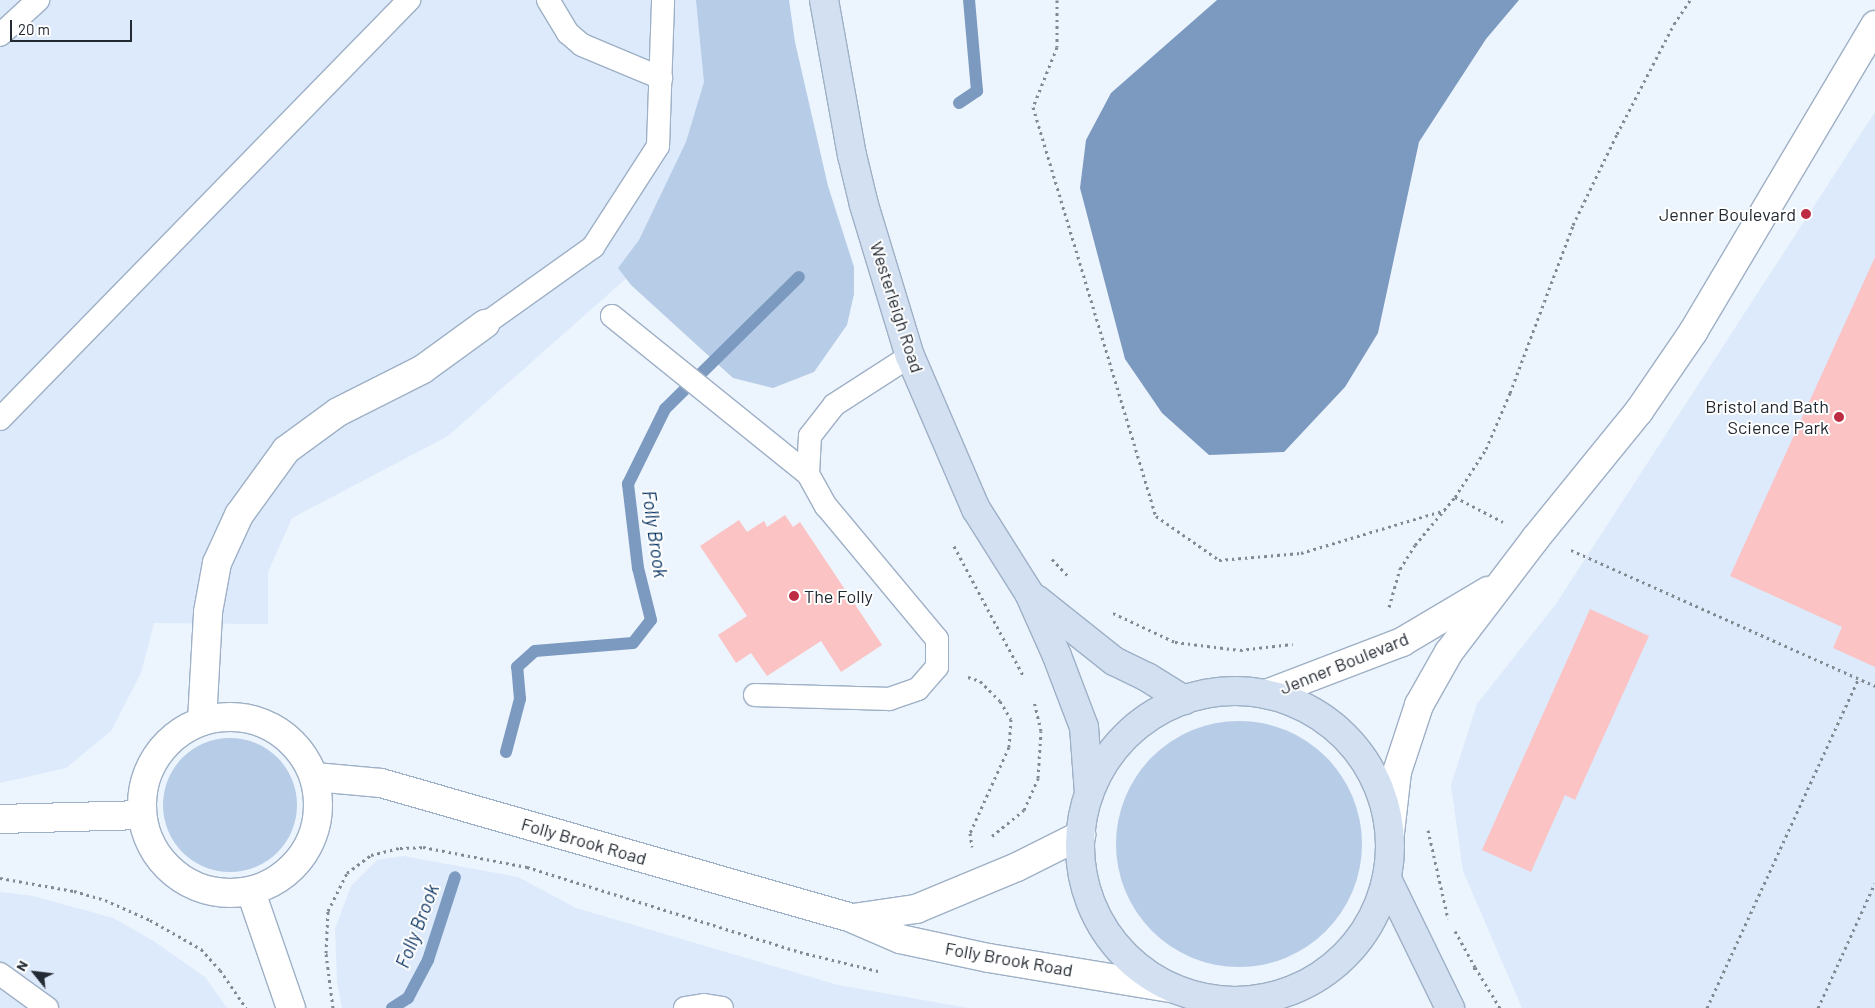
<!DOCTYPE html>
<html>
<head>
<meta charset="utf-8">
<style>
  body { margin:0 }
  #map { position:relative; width:1875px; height:1008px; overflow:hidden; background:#ecf4fd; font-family:Barlow,sans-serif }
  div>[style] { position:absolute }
  .built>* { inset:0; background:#dceafb }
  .green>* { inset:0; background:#b7cce6 }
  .round { border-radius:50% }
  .water>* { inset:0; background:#7c9ac0 }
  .stream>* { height:12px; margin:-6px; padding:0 6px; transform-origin:6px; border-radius:6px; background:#7c9ac0 }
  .building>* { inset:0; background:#fbc3c3 }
  .path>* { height:3px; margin-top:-1.5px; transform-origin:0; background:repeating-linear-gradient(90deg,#818992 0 2.5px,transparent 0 6.5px) }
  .roads { filter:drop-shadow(1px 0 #9eb0c6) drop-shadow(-1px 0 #9eb0c6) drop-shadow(0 1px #9eb0c6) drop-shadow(0 -1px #9eb0c6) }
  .lane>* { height:22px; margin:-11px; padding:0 11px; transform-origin:11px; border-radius:11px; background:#fff }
  .street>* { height:28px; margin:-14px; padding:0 14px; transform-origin:14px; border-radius:14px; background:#fff }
  .street>.ring { margin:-14px; padding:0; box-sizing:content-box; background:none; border:28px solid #fff; border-radius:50% }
  .secondary>* { height:28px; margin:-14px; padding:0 14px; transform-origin:14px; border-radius:14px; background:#d2e0f2 }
  .secondary>.ring { margin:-14px; padding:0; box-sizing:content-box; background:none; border:28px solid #d2e0f2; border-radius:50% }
  .dots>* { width:14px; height:14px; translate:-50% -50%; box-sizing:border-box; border:2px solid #fff; border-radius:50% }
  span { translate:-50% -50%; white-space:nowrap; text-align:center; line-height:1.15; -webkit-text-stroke:4px #fff; paint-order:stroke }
  .poi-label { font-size:18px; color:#232a33 }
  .right { translate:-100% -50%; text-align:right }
  .left { translate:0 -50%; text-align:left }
  .street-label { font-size:18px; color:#232a33 }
  .water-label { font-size:19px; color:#083362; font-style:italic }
  .north { position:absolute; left:10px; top:948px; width:50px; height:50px; -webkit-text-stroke:4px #fff; paint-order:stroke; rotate:299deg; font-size:14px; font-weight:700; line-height:20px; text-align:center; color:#232a33 }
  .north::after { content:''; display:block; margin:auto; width:18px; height:22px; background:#232a33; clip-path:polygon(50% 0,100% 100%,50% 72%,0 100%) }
  .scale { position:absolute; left:10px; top:20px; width:122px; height:22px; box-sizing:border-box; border:2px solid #232a33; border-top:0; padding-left:6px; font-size:15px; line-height:18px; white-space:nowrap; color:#232a33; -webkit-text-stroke:4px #fff; paint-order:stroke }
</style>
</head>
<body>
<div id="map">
  <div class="built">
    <div style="clip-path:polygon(0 0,770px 0,683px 228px,448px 436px,292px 518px,268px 572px,268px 624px,154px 623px,141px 673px,111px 731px,66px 768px,0 783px)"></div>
    <div style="clip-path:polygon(1875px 112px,1875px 1008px,1522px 1008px,1463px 871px,1451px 785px,1477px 704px,1556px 604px)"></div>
    <div style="clip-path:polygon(403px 856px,518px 877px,576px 908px,838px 985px,968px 1008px,342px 1008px,337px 981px,335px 929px,351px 886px,377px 860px)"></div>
    <div style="clip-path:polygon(0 892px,33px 896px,113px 918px,152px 940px,205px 977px,227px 1008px,0 1008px)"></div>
  </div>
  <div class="green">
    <div style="clip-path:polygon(696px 0,789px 0,795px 42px,828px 186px,854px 267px,854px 294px,847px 325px,814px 372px,773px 388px,733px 378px,631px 285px,618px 268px,639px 240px,686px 142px,704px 82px)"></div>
    <div class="round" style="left:1116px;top:721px;width:246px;height:246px"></div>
    <div class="round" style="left:163px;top:738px;width:134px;height:134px"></div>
  </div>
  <div class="water">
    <div style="clip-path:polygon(1217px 0,1519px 0,1486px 39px,1419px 142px,1378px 333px,1345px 387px,1284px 452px,1209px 455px,1162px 413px,1125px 359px,1080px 188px,1086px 140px,1111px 93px)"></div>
  </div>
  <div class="stream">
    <div style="left:959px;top:103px;width:22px;rotate:-34deg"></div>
    <div style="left:977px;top:91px;width:91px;rotate:-95deg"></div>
    <div style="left:506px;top:752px;width:55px;rotate:-75.2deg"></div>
    <div style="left:520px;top:699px;width:32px;rotate:-95deg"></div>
    <div style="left:517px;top:667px;width:24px;rotate:-42deg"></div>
    <div style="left:535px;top:651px;width:98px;rotate:-4.7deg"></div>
    <div style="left:633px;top:643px;width:29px;rotate:-52deg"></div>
    <div style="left:651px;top:620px;width:54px;rotate:-104deg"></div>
    <div style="left:638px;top:568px;width:85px;rotate:-96.8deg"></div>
    <div style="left:628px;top:484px;width:84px;rotate:-63.7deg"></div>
    <div style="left:665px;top:409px;width:188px;rotate:-44.6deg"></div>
    <div style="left:392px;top:1008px;width:19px;rotate:-32deg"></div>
    <div style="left:408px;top:998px;width:43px;rotate:-62.2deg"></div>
    <div style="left:428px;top:960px;width:87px;rotate:-72deg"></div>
  </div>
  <div class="building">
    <div style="clip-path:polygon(1875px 257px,1875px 667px,1833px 648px,1842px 627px,1730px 576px)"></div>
    <div style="clip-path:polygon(785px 515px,793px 527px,800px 522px,882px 645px,841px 672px,821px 641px,767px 676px,751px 653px,736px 663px,718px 635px,747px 616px,700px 546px,739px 520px,747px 532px,764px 521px,767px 527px)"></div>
    <div style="clip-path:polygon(1590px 609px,1649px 636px,1575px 800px,1565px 795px,1531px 872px,1482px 850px)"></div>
  </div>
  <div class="path">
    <div style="left:1057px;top:0;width:47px;rotate:90deg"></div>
    <div style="left:1057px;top:47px;width:65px;rotate:111.8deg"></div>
    <div style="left:1033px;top:107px;width:427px;rotate:73.3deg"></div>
    <div style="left:1156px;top:516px;width:77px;rotate:34.9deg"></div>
    <div style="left:1219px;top:560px;width:82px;rotate:-4.9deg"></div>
    <div style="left:1301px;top:553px;width:150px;rotate:-16.6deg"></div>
    <div style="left:1455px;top:497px;width:54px;rotate:27.5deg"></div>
    <div style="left:954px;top:546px;width:146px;rotate:61.9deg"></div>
    <div style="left:1571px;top:550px;width:333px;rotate:24.1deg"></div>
    <div style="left:1052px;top:559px;width:23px;rotate:47deg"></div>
    <div style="left:1389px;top:607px;width:40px;rotate:-74deg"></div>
    <div style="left:1400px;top:569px;width:28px;rotate:-58deg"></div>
    <div style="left:1415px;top:545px;width:62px;rotate:-50.2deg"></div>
    <div style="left:1455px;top:497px;width:57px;rotate:-57.1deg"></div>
    <div style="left:1486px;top:449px;width:61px;rotate:-66.8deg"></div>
    <div style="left:1510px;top:393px;width:179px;rotate:-69.4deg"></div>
    <div style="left:1573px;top:225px;width:101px;rotate:-64.2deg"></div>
    <div style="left:1617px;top:134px;width:124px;rotate:-62.6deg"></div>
    <div style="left:1674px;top:24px;width:29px;rotate:-56deg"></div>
    <div style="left:1113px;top:613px;width:68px;rotate:25.1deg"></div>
    <div style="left:1175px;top:642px;width:65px;rotate:7deg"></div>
    <div style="left:1240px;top:650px;width:53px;rotate:-6.5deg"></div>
    <div style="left:968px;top:677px;width:13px;rotate:18deg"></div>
    <div style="left:980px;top:681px;width:28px;rotate:45deg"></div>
    <div style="left:1000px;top:701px;width:21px;rotate:59deg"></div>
    <div style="left:1011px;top:719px;width:28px;rotate:94deg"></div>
    <div style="left:1009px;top:747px;width:94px;rotate:114.4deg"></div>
    <div style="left:970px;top:833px;width:14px;rotate:82deg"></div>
    <div style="left:1428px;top:830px;width:91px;rotate:77.3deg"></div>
    <div style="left:992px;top:836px;width:41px;rotate:-39.1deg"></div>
    <div style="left:1024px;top:810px;width:35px;rotate:-66deg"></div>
    <div style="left:1038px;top:778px;width:47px;rotate:-86.3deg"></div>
    <div style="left:1041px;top:731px;width:31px;rotate:-103deg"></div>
    <div style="left:0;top:878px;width:75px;rotate:10deg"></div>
    <div style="left:74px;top:891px;width:32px;rotate:16deg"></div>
    <div style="left:105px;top:900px;width:49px;rotate:24deg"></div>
    <div style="left:150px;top:920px;width:59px;rotate:29.6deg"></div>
    <div style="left:201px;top:949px;width:28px;rotate:48deg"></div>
    <div style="left:220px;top:970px;width:46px;rotate:55.6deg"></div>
    <div style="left:1455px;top:931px;width:41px;rotate:60.9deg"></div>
    <div style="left:1475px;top:967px;width:5px;rotate:112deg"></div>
    <div style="left:1475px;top:967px;width:48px;rotate:58.6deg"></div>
    <div style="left:333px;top:1008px;width:55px;rotate:-97.3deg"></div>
    <div style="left:326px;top:953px;width:42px;rotate:-87.3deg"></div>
    <div style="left:328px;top:911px;width:42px;rotate:-63.4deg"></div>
    <div style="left:347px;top:873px;width:30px;rotate:-37deg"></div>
    <div style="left:371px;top:855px;width:30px;rotate:-14deg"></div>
    <div style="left:400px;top:848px;width:23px;rotate:-2deg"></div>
    <div style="left:423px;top:847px;width:106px;rotate:10.9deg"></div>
    <div style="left:527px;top:867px;width:286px;rotate:17.3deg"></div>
    <div style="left:800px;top:952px;width:84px;rotate:13.7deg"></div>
    <div style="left:1707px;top:1008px;width:362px;rotate:-65.3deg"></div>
    <div style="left:1818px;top:1008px;width:137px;rotate:-65.5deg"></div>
  </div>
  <div class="roads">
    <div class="lane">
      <div style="left:548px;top:0;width:39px;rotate:59deg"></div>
      <div style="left:568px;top:33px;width:18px;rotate:41deg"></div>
      <div style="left:582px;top:45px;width:86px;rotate:22.7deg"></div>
      <div style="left:0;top:35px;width:52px;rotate:-42.6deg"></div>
      <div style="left:612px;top:316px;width:252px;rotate:38.9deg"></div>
      <div style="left:808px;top:474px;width:37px;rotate:61deg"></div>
      <div style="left:826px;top:506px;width:173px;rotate:50.2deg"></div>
      <div style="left:937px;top:639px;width:28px;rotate:90deg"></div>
      <div style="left:937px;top:667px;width:29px;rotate:131deg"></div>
      <div style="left:918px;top:689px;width:31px;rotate:161deg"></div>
      <div style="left:889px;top:699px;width:134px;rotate:-178.3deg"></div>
      <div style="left:485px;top:324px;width:133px;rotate:-35.5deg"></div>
      <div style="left:593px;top:247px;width:120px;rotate:-57.2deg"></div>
      <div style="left:658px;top:146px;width:146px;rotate:-88deg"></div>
      <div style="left:0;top:419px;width:586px;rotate:-45.69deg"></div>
      <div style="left:808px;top:474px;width:38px;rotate:-87deg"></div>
      <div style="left:810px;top:436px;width:39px;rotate:-52deg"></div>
      <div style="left:834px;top:405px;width:90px;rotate:-32.8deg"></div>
      <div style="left:0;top:974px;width:58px;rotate:35.9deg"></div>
      <div style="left:685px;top:1008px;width:19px;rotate:-9deg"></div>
      <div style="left:704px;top:1005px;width:18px;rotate:9deg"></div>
    </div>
    <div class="street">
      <div style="left:1266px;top:694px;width:146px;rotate:-20.9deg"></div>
      <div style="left:1402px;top:642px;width:100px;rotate:-30.7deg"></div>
      <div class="ring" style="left:142px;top:717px;width:148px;height:148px"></div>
      <div style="left:202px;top:721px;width:109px;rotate:-86.8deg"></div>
      <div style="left:208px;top:612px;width:50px;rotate:-79.6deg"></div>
      <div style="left:217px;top:563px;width:53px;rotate:-65.4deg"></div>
      <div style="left:239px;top:515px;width:80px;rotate:-54.1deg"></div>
      <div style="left:286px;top:450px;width:64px;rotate:-36.2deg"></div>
      <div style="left:338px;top:412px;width:95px;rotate:-26.8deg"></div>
      <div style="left:423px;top:369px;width:77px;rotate:-36deg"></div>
      <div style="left:315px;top:777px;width:66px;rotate:5.2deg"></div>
      <div style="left:381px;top:783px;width:489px;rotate:16deg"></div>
      <div style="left:851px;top:918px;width:53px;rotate:23.2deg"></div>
      <div style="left:900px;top:939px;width:91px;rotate:12.1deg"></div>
      <div style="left:989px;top:958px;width:183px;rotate:9.4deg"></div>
      <div style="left:0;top:819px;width:141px;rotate:-1.6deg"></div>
      <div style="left:1390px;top:833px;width:61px;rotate:-83.5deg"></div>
      <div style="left:1397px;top:772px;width:71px;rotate:-71.8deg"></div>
      <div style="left:1419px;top:705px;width:61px;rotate:-60.5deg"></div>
      <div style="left:1449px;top:652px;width:142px;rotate:-52.7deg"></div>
      <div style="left:1535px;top:539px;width:165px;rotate:-50.9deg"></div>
      <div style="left:1639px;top:411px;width:96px;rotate:-55.6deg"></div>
      <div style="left:1693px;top:332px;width:357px;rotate:-59.3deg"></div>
      <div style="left:251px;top:892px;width:123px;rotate:71deg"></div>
      <div style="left:853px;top:918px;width:64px;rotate:-8.1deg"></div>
      <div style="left:916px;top:909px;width:109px;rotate:-22.6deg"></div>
      <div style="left:1017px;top:867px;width:72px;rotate:-26.6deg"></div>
    </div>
    <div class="secondary">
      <div style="left:824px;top:0;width:158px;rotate:79.8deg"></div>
      <div style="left:852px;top:155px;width:51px;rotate:76.5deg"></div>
      <div style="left:864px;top:205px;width:158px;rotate:73.1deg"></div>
      <div style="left:910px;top:356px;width:167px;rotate:66.7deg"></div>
      <div style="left:976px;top:509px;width:99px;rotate:57.8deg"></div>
      <div style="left:1029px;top:593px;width:69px;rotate:66deg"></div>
      <div style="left:1057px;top:656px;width:76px;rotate:69.2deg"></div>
      <div style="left:1084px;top:727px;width:67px;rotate:85.7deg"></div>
      <div style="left:1036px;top:599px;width:100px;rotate:38.5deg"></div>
      <div style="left:1114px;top:661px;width:37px;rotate:26deg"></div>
      <div style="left:1147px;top:677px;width:44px;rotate:31.9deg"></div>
      <div class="ring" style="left:1080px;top:691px;width:282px;height:282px"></div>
      <div style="left:1387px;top:879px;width:144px;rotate:64deg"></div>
    </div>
  </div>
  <div class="dots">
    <div style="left:1806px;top:214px;background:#bd2c43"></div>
    <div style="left:1839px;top:417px;background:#bd2c43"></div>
    <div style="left:794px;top:596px;background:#bd2c43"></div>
  </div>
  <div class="poi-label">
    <span class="right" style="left:1796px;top:214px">Jenner Boulevard</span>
    <span class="right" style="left:1829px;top:417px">Bristol and Bath<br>Science Park</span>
    <span class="left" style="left:804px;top:596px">The Folly</span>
  </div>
  <div class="street-label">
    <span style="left:897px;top:307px;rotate:72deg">Westerleigh Road</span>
    <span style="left:1344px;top:663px;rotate:-22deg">Jenner Boulevard</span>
    <span style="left:584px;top:841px;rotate:16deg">Folly Brook Road</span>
    <span style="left:1009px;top:959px;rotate:10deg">Folly Brook Road</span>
  </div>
  <div class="water-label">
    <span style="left:655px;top:534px;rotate:82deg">Folly Brook</span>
    <span style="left:417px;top:926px;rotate:-69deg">Folly Brook</span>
  </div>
  <div class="north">N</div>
  <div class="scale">20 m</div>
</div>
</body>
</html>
